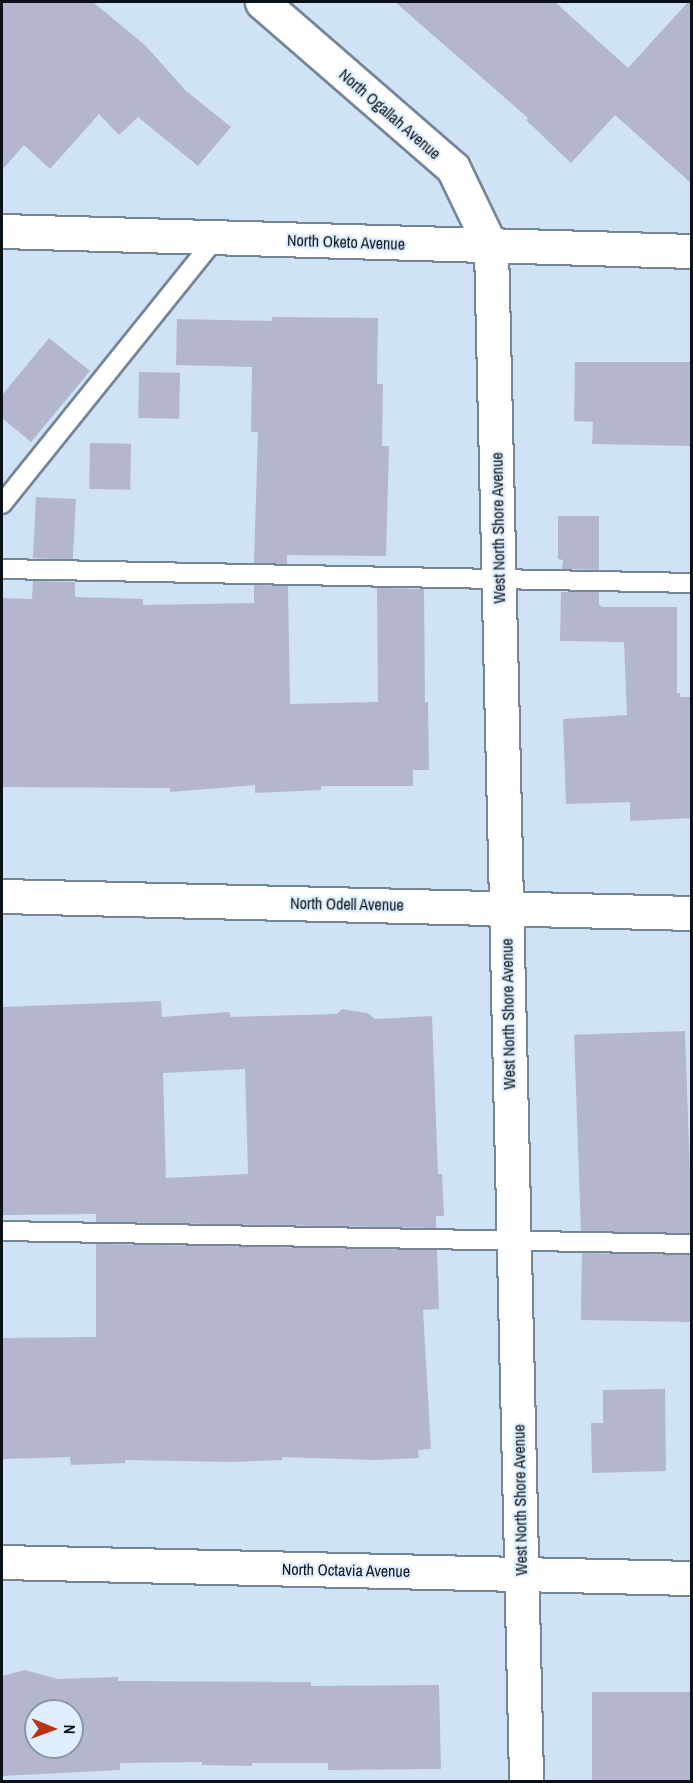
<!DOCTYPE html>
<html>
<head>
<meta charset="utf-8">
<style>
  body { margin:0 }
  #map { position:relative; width:693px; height:1783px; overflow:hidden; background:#d0e2f6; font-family:"Archivo Narrow",sans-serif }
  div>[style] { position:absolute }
  .building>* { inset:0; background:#b3b6ce; transform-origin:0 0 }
  .roads { filter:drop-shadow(2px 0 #758697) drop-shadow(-2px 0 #758697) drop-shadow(0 2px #758697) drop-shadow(0 -2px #758697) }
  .lane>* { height:18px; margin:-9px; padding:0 9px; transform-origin:9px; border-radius:9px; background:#fff }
  .street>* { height:33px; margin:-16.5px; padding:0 16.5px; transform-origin:16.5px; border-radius:16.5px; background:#fff }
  span { translate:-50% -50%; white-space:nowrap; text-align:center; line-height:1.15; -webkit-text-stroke:4.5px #e0efff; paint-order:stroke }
  .street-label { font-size:16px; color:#0b1118 }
  .frame { position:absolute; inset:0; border:3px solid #0b1118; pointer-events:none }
  .north { position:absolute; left:24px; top:1699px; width:60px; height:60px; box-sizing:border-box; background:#e0efff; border:2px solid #8b96a3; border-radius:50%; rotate:91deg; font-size:16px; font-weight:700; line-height:24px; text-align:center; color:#0b1118 }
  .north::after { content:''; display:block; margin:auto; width:21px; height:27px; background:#bd3311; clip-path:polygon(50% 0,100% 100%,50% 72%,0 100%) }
</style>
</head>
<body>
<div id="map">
  <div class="building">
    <div style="clip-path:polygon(2px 2px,93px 2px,146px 46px,186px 91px,231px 127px,198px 166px,138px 117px,119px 135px,99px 114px,50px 169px,24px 145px,2px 170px)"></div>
    <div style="clip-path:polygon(395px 2px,555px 2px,628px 68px,688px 2px,692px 2px,692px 184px,615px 115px,571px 163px,526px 120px,528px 118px)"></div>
    <div style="clip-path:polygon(272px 317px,378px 318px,377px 384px,383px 384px,382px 446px,389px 446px,386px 556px,287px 555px,287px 564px,254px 563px,258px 432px,251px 432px,252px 367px,176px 365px,177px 319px,272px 321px)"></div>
    <div style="clip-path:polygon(49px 338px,90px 371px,31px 442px,2px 418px,2px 395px)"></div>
    <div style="clip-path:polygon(575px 362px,692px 362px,692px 446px,592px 444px,593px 422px,574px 421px)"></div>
    <div style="left:139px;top:372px;width:41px;height:46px;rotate:1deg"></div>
    <div style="left:90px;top:443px;width:41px;height:46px;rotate:1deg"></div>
    <div style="left:36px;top:497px;width:40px;height:61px;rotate:3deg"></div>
    <div style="clip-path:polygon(558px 516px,599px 516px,599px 570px,562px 569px,563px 560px,558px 559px)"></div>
    <div style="clip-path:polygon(33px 581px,75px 582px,75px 597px,143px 599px,143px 605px,254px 603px,254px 585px,288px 586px,290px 704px,378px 702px,377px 588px,424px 589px,425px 702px,428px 702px,429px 770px,413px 770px,413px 786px,321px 786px,321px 790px,255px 793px,255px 785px,170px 792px,170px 788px,2px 787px,2px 598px,32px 599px)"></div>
    <div style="clip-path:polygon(561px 592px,599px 592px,599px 605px,603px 607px,677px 607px,677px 693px,680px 693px,680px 697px,692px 697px,692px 818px,630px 821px,630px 802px,566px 804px,563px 719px,627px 715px,624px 642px,560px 641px)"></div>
    <div style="clip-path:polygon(evenodd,161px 1001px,162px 1017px,230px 1012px,230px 1017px,337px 1014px,342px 1009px,367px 1013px,375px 1019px,432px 1016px,438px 1174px,442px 1174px,444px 1216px,436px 1216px,436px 1228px,96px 1222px,96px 1214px,2px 1215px,2px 1007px,161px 1001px,245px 1069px,248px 1174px,166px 1178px,163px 1073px,245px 1069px)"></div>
    <div style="left:685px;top:1031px;width:202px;height:111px;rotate:88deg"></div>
    <div style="clip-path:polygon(96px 1244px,437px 1250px,439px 1309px,423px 1310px,431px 1449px,418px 1450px,419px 1458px,376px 1460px,282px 1457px,282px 1460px,232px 1462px,125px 1460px,125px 1463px,71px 1465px,70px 1457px,2px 1459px,2px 1338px,96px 1337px)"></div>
    <div style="left:582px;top:1253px;width:110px;height:67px;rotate:1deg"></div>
    <div style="clip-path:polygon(665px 1389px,666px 1471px,592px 1473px,591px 1423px,603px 1423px,603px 1390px)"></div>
    <div style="clip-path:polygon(evenodd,25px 1670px,58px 1679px,118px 1677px,118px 1681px,311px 1682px,311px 1686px,439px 1685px,441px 1769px,328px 1770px,328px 1763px,252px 1763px,252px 1766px,202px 1765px,202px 1762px,120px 1763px,120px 1770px,2px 1776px,2px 1676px,25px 1670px,36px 1711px,72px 1711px,72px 1747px,36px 1747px,36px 1711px)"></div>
    <div style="left:692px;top:1692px;width:90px;height:100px;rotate:90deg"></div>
  </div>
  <div class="roads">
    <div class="lane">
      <div style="left:2px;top:504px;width:341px;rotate:-51.2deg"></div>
      <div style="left:2px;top:569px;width:690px;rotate:1.16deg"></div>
      <div style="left:2px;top:1231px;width:690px;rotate:1.08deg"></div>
    </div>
    <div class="street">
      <div style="left:262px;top:2px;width:253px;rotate:41deg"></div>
      <div style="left:453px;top:168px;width:88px;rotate:64.3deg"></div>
      <div style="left:491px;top:247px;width:1535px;rotate:88.69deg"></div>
      <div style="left:2px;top:231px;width:690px;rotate:1.66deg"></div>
      <div style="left:2px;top:896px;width:690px;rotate:1.41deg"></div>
      <div style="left:2px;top:1562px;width:690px;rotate:1.33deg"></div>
    </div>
  </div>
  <div class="street-label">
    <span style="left:390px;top:114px;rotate:41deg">North Ogallah Avenue</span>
    <span style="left:346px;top:242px;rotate:2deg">North Oketo Avenue</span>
    <span style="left:498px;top:528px;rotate:-91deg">West North Shore Avenue</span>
    <span style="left:347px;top:904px;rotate:1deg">North Odell Avenue</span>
    <span style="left:508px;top:1014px;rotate:-91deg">West North Shore Avenue</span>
    <span style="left:520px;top:1500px;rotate:-91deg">West North Shore Avenue</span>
    <span style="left:346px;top:1570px;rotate:1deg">North Octavia Avenue</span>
  </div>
  <div class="frame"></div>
  <div class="north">N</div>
</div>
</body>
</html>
